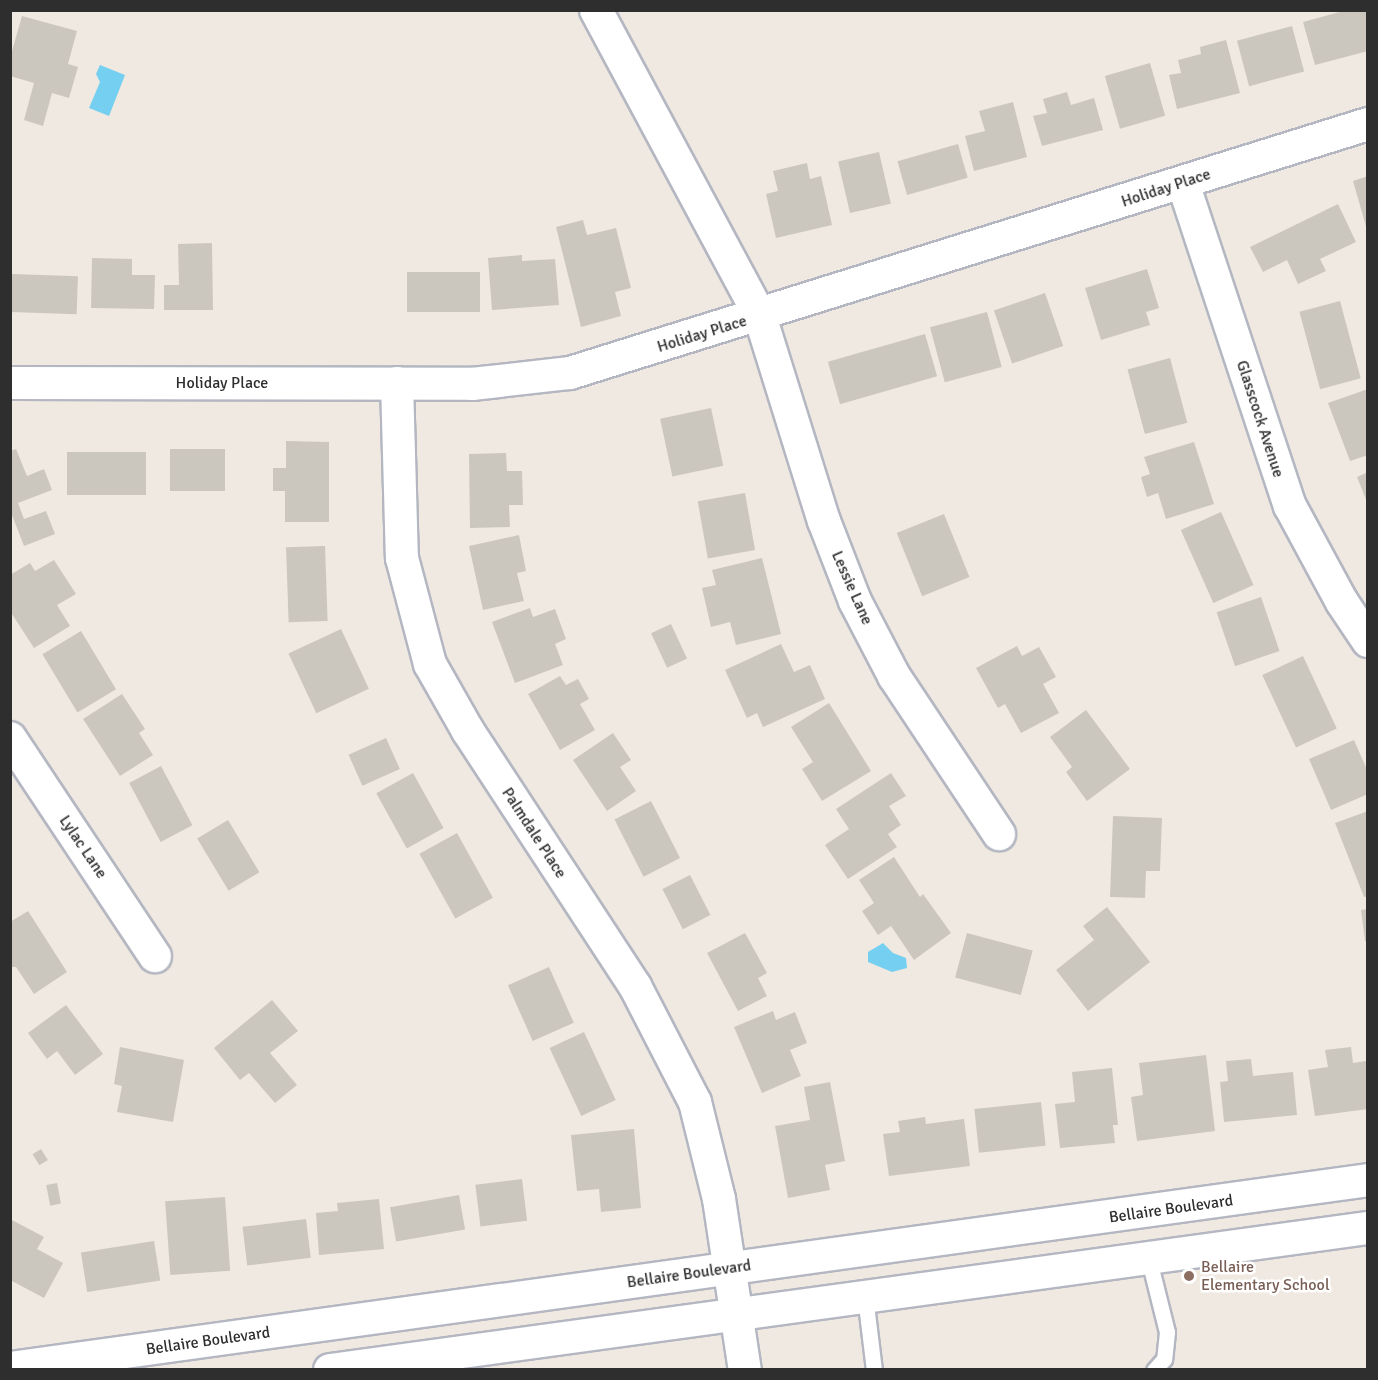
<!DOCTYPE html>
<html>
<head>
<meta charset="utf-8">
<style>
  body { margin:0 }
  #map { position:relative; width:1378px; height:1380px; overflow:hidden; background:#efe9e1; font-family:Signika,sans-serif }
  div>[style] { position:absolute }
  .water>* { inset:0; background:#75cff0 }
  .building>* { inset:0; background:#cbc7bf; transform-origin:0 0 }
  .roads { filter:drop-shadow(2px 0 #b4b7c1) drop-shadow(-2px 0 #b4b7c1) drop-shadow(0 2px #b4b7c1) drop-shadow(0 -2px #b4b7c1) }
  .lane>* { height:15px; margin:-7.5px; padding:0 7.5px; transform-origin:7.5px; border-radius:7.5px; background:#fff }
  .street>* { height:32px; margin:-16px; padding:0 16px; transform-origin:16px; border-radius:16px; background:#fff }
  .dots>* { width:16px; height:16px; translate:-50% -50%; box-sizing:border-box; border:3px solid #fff; border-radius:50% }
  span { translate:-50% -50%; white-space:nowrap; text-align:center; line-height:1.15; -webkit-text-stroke:5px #fff; paint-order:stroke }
  .street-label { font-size:16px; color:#2e2e2e }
  .education-label { font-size:16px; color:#785e54 }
  .left { translate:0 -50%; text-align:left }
  .frame { position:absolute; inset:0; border:12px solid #2e2e2e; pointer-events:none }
</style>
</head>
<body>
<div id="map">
  <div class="water">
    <div style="clip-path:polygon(100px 65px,125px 75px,109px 116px,89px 108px,100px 82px,96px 74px)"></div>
    <div style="clip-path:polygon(883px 943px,893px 953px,906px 958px,907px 968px,892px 972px,868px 962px,868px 952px)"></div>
  </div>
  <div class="building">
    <div style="clip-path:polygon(1347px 10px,1368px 10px,1368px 51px,1315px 65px,1303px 22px)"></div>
    <div style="clip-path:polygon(22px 16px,77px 31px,68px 64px,78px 67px,69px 98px,52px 93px,43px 126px,24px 120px,34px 83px,10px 76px,10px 58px)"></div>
    <div style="left:1292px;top:26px;width:47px;height:57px;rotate:75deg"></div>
    <div style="clip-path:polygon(1226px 40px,1240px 93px,1177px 109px,1169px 75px,1181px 73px,1178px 60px,1201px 54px,1200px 47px)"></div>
    <div style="left:1150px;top:63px;width:55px;height:47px;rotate:74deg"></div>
    <div style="clip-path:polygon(1067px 92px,1071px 105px,1094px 98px,1103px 130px,1042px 146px,1033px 116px,1047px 113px,1043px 99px)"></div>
    <div style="clip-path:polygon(1013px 102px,1027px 157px,974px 171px,965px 136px,985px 131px,979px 111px)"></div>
    <div style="left:958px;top:144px;width:35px;height:63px;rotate:74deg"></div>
    <div style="left:879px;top:152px;width:53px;height:42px;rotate:77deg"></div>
    <div style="clip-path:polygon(807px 163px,810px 179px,821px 176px,832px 225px,776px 238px,766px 194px,778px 191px,773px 171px)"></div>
    <div style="clip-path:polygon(1368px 176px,1368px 230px,1367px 230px,1353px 181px)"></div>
    <div style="clip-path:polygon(1338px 204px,1356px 242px,1320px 259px,1326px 271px,1298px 284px,1287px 260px,1263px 272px,1250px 247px)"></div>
    <div style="clip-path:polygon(583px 220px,587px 235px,616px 228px,631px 288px,615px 292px,621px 316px,581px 327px,556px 227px)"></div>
    <div style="clip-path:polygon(212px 243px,213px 310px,164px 310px,164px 285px,179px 285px,178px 244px)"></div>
    <div style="clip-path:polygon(522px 255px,522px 261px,555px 259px,559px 305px,492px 310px,488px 258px)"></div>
    <div style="clip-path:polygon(92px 258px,132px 259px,132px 275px,155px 275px,154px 309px,91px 308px)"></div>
    <div style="clip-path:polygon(1147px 269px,1159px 308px,1146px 312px,1150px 325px,1101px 340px,1085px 288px)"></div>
    <div style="left:480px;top:272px;width:40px;height:73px;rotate:90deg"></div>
    <div style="left:12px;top:274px;width:66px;height:38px;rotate:2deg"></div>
    <div style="left:1045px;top:293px;width:56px;height:54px;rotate:71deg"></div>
    <div style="left:1340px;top:301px;width:80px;height:42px;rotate:75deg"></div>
    <div style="left:987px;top:312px;width:57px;height:59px;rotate:75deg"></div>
    <div style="left:925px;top:334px;width:44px;height:101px;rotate:74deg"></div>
    <div style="left:1170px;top:358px;width:67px;height:44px;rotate:75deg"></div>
    <div style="clip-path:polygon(1368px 389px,1368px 455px,1350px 461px,1328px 403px)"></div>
    <div style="left:711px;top:408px;width:59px;height:52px;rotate:78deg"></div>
    <div style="clip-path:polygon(286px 441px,329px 442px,329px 522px,285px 522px,285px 491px,273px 491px,273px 468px,286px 468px)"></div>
    <div style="clip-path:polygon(1194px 442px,1214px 504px,1166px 519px,1158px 493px,1147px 497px,1141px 477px,1150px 474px,1144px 457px)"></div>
    <div style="clip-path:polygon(16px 449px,27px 476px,44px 469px,52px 490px,18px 503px,24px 519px,46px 511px,55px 534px,24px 546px,10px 510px,10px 451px)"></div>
    <div style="left:170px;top:449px;width:55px;height:42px"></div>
    <div style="left:146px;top:452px;width:43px;height:79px;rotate:90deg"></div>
    <div style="clip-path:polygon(506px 453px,507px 471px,522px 471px,523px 505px,509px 505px,510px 527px,470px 528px,469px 454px)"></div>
    <div style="clip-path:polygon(1368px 472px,1368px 502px,1367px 502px,1357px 477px)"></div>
    <div style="left:745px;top:493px;width:58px;height:48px;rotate:80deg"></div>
    <div style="left:1221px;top:512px;width:80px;height:44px;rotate:66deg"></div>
    <div style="left:944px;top:514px;width:68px;height:51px;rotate:68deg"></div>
    <div style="clip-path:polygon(519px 535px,526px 571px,517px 573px,524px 601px,483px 610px,469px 546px)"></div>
    <div style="left:325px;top:546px;width:75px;height:39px;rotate:88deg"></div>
    <div style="clip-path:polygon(762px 558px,781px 634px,736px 645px,730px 622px,711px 627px,702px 588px,716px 585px,712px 570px)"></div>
    <div style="clip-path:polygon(54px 560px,76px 594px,57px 605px,70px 626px,34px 648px,10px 611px,10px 575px,30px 563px,35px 571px)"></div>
    <div style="left:1261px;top:597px;width:57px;height:47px;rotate:71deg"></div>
    <div style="clip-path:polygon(530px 608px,533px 617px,555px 609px,566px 639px,555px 644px,563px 665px,515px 683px,492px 622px)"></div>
    <div style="left:671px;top:624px;width:38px;height:22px;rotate:65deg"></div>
    <div style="left:341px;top:629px;width:66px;height:58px;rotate:65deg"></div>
    <div style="left:81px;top:631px;width:68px;height:45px;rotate:59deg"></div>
    <div style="clip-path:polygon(781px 644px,794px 672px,810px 665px,825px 699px,763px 727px,757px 713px,747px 718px,725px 670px)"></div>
    <div style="clip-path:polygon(1017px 646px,1022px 656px,1039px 647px,1056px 677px,1043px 684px,1059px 713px,1021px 733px,1005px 704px,998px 708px,976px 668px)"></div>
    <div style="left:1303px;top:656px;width:80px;height:45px;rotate:65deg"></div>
    <div style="clip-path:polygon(560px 676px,566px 685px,578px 679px,589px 699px,580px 704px,595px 730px,560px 750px,528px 694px)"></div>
    <div style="clip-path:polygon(122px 694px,145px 729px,139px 733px,153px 755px,120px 776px,83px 719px)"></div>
    <div style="clip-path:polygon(829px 703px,871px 771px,822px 801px,802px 769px,813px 762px,791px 727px)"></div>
    <div style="clip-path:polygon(1086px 710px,1130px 769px,1087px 801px,1066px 772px,1072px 767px,1050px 737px)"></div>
    <div style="clip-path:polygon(613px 733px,631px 760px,620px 767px,636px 791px,607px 811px,573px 760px)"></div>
    <div style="left:386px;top:738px;width:34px;height:41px;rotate:66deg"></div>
    <div style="clip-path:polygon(1354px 740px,1368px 772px,1368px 794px,1331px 810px,1309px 759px)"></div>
    <div style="left:161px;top:766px;width:67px;height:36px;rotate:62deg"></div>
    <div style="left:413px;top:773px;width:63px;height:42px;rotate:61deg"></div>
    <div style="clip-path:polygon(891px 773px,906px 796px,889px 806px,901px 825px,888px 834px,897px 847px,848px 879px,825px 845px,849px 829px,836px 809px)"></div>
    <div style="left:651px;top:801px;width:64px;height:41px;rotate:63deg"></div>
    <div style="clip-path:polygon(1368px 811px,1368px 896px,1364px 897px,1335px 823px)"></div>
    <div style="clip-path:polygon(1113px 816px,1162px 818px,1160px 871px,1146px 871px,1145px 898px,1110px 897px)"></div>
    <div style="left:228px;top:820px;width:61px;height:36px;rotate:59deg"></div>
    <div style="left:457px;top:833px;width:74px;height:43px;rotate:61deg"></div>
    <div style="clip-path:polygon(894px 857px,920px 897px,923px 894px,951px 933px,914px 960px,891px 926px,878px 935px,862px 911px,874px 903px,859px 880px)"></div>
    <div style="left:690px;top:875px;width:45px;height:31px;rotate:63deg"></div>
    <div style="clip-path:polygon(1107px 907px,1150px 962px,1088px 1011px,1056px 970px,1094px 940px,1083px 926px)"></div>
    <div style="clip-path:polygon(1368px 909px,1368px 941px,1365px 941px,1361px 910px)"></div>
    <div style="clip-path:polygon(28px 911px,67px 972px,34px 994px,16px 967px,10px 967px,10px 922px)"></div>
    <div style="clip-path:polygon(745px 933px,767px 973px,758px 978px,767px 996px,738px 1011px,707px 953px)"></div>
    <div style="left:967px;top:933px;width:68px;height:46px;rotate:15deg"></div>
    <div style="left:549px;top:967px;width:61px;height:45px;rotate:66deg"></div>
    <div style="clip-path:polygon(272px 1000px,298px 1031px,270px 1053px,297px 1085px,275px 1103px,249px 1073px,240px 1080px,214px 1048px)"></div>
    <div style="clip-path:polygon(66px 1005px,103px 1054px,75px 1075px,57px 1051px,47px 1059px,28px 1033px)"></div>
    <div style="clip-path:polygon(773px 1011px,776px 1020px,795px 1012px,807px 1043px,790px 1050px,801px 1076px,762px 1093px,734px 1027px)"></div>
    <div style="left:584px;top:1032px;width:75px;height:38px;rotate:65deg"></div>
    <div style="clip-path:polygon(120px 1047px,184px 1060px,173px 1122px,117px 1112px,122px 1086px,114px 1084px)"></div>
    <div style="clip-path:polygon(1351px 1047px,1353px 1063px,1366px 1061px,1368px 1109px,1315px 1116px,1308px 1070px,1328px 1067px,1325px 1050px)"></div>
    <div style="clip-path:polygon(1206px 1055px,1215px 1131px,1137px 1141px,1131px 1097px,1143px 1095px,1139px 1063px)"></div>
    <div style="clip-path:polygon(1251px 1059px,1253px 1076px,1293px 1072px,1297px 1115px,1224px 1122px,1220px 1082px,1228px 1081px,1226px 1061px)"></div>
    <div style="clip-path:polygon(1112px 1068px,1118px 1125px,1113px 1125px,1115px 1143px,1060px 1148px,1055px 1104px,1075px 1102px,1072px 1072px)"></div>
    <div style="clip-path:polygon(830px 1082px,845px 1161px,825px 1165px,830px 1190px,788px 1198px,775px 1126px,810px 1120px,804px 1087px)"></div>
    <div style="left:1041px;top:1102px;width:44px;height:67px;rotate:84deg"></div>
    <div style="clip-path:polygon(925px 1117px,926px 1124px,964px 1119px,970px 1166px,889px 1176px,883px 1134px,900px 1132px,898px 1121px)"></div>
    <div style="clip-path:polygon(634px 1129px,641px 1208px,601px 1212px,599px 1189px,577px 1191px,571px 1135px)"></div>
    <div style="left:41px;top:1149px;width:13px;height:10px;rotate:58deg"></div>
    <div style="left:522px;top:1179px;width:42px;height:47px;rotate:83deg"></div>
    <div style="left:57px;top:1183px;width:21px;height:11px;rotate:79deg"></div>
    <div style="left:459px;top:1195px;width:35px;height:70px;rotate:80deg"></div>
    <div style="left:225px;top:1197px;width:74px;height:60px;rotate:86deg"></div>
    <div style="clip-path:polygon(379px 1199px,384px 1249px,319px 1255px,316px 1213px,338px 1211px,337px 1203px)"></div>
    <div style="clip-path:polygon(10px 1219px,44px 1237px,37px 1249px,63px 1263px,44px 1298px,10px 1280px)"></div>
    <div style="left:306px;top:1219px;width:39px;height:64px;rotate:83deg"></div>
    <div style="left:154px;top:1241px;width:40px;height:74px;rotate:81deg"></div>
  </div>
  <div class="roads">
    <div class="lane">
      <div style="left:1148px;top:1256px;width:78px;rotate:76deg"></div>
      <div style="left:1167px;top:1332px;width:27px;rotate:96deg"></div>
      <div style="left:1164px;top:1359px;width:15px;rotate:132deg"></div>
      <div style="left:865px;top:1296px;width:75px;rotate:83.1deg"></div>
    </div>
    <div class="street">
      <div style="left:596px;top:10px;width:347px;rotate:61.8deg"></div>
      <div style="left:760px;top:316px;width:215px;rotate:72.7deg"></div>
      <div style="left:824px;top:521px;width:86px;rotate:68.8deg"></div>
      <div style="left:855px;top:601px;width:85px;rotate:62.5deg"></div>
      <div style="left:894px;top:676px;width:190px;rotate:56.4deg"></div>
      <div style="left:1183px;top:183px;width:340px;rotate:71.7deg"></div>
      <div style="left:1290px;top:506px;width:109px;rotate:61.6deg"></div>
      <div style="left:1342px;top:602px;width:47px;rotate:56.3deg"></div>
      <div style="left:10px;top:383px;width:462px;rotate:0.1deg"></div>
      <div style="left:472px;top:384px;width:99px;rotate:-6.4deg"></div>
      <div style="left:570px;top:373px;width:836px;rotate:-17.33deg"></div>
      <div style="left:397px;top:383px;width:175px;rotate:88.4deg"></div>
      <div style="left:402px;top:558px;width:110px;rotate:75.2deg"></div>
      <div style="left:430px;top:664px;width:77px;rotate:60.4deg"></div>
      <div style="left:468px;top:731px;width:305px;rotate:56.8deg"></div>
      <div style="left:635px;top:986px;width:131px;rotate:62.7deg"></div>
      <div style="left:695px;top:1102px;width:100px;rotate:76.1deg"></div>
      <div style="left:719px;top:1199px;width:173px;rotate:81.4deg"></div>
      <div style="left:10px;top:738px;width:262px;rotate:56.4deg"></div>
      <div style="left:10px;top:1368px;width:1371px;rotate:-7.88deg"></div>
      <div style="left:330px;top:1370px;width:1048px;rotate:-7.79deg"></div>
    </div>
  </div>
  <div class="dots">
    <div style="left:1189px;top:1276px;background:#8d6e63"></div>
  </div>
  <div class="street-label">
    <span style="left:1166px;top:188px;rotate:-18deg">Holiday Place</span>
    <span style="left:702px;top:334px;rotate:-17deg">Holiday Place</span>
    <span style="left:222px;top:383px">Holiday Place</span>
    <span style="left:1260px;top:419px;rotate:72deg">Glasscock Avenue</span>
    <span style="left:852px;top:588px;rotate:66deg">Lessie Lane</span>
    <span style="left:534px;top:833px;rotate:57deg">Palmdale Place</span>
    <span style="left:83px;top:847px;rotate:56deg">Lylac Lane</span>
    <span style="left:1171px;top:1209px;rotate:-8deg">Bellaire Boulevard</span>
    <span style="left:689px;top:1274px;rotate:-8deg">Bellaire Boulevard</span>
    <span style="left:208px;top:1341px;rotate:-8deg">Bellaire Boulevard</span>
  </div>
  <div class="education-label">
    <span class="left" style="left:1201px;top:1276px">Bellaire<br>Elementary School</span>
  </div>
  <div class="frame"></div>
</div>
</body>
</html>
